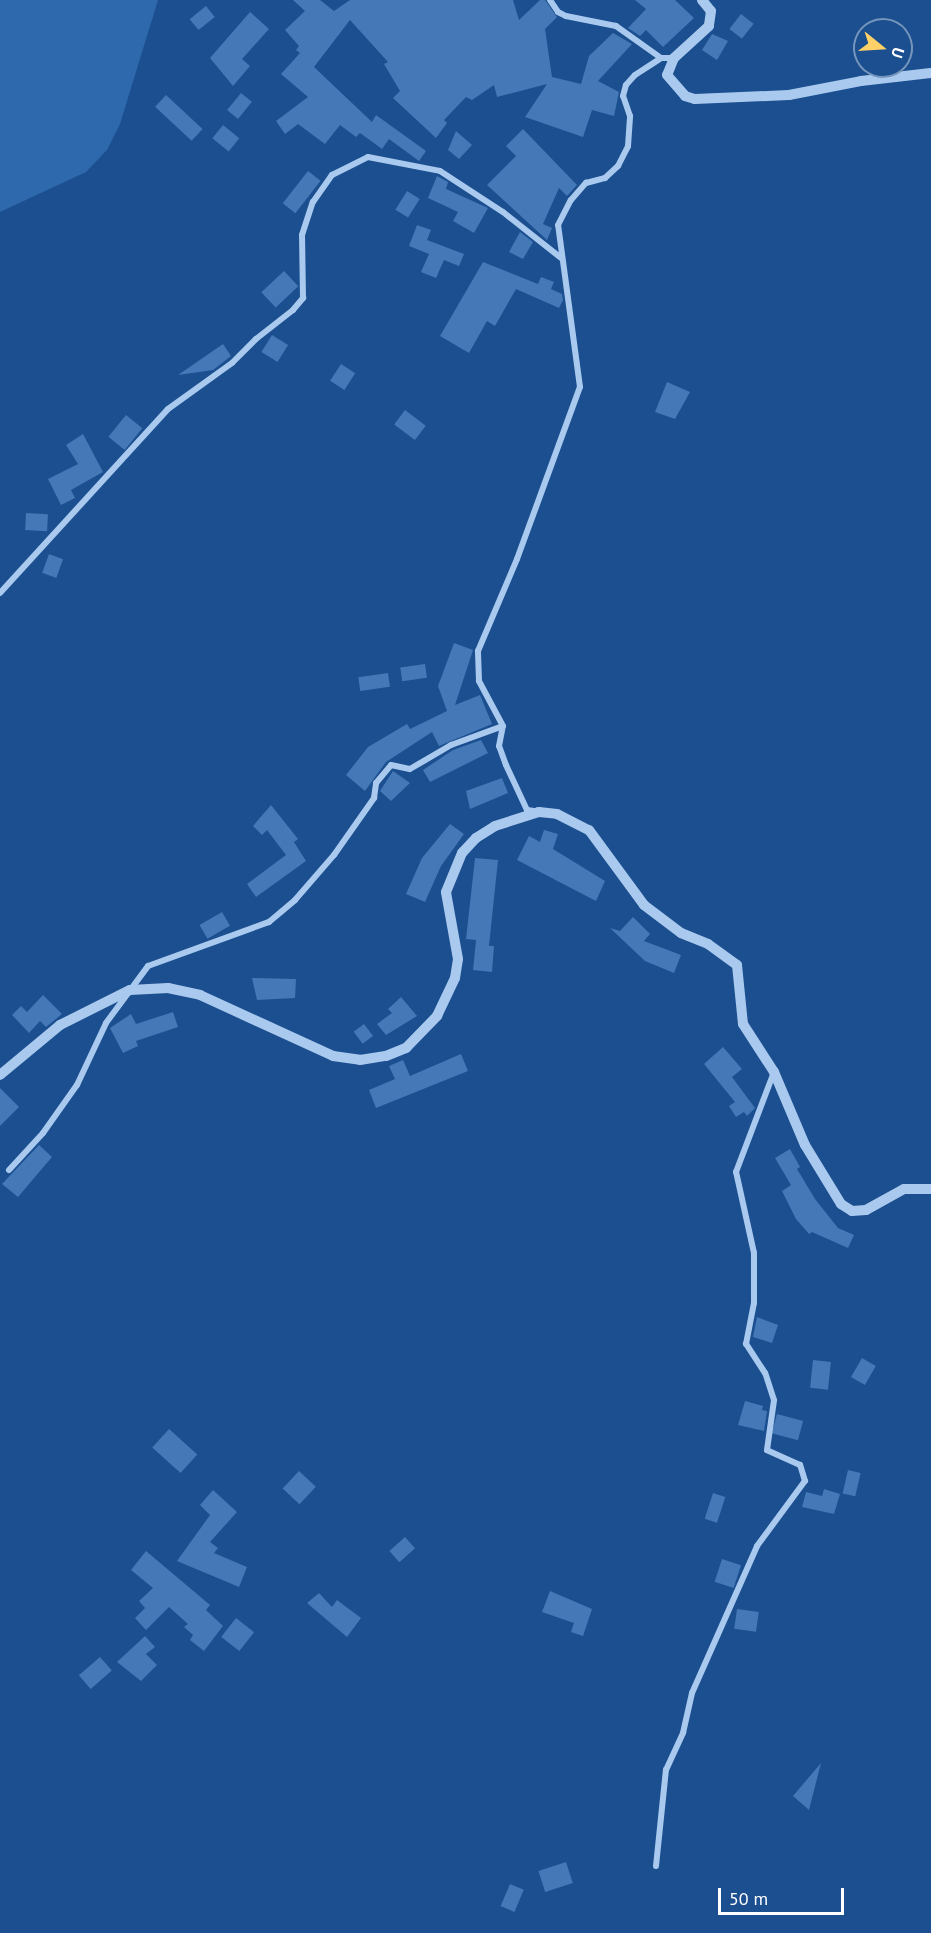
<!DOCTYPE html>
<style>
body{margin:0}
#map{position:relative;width:931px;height:1933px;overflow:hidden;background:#1b4f8f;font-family:"PT Sans",sans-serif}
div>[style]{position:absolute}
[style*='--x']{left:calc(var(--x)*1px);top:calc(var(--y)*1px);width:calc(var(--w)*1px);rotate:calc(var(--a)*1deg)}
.green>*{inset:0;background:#2e69ad}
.building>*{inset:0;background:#4478b7;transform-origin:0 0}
.minor>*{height:6px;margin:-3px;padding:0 3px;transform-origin:3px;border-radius:3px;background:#a9c9ee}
.tertiary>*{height:10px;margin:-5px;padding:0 5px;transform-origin:5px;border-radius:5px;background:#a9c9ee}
span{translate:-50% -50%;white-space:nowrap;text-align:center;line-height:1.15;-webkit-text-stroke:4.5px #1b4f8f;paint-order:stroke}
.north{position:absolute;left:853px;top:18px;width:60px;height:60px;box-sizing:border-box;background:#1b4f8f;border:2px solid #7695bc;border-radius:50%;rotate:108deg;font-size:16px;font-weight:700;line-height:24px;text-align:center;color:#fff}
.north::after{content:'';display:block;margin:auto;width:21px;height:27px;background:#ffd166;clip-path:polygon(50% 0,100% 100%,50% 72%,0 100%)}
.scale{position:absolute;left:718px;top:1888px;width:126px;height:27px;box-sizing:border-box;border:3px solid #fff;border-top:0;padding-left:8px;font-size:18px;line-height:21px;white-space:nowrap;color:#fff;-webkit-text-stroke:4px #1b4f8f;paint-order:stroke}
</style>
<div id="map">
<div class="green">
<i style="clip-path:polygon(0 0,158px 0,120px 124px,107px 150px,86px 172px,0 212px)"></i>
</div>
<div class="building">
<i style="clip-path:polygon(293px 0,320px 0,334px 11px,350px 0,513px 0,519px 20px,540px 0,545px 0,557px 17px,545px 29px,552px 77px,581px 84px,589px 56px,613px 33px,632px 44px,598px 81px,619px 92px,614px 116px,592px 110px,583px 137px,525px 117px,547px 84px,497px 97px,494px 85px,472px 100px,466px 97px,444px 120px,447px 123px,436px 138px,393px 98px,400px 91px,384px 64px,388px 62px,350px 20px,314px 67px,372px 122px,376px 115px,426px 151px,419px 161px,389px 139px,382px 149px,360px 133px,356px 137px,340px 125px,325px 144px,298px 124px,285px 134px,276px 121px,308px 97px,281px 74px,300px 53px,296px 50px,299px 46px,285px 30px,305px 11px)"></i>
<i style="clip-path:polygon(635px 0,675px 0,694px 18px,663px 47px,646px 30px,640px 36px,628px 28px,646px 9px)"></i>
<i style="left:206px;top:6px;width:14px;height:21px;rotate:51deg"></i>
<i style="clip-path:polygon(250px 12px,269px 29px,242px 59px,250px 66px,233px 86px,210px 58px)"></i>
<i style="left:741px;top:14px;width:16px;height:19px;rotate:38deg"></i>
<i style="clip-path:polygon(712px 34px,728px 41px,717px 60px,702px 50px)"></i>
<i style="left:241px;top:93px;width:14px;height:22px;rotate:39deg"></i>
<i style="left:166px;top:95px;width:50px;height:16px;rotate:43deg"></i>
<i style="left:223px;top:125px;width:21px;height:17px;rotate:39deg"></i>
<i style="clip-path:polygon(523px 129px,577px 185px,567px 196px,559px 188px,543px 224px,552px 228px,547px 240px,487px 185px,516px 156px,506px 146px)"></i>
<i style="clip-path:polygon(456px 131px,472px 145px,459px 159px,448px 150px)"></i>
<i style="left:308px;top:171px;width:16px;height:41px;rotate:38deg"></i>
<i style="clip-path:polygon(437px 176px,448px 182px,446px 189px,488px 208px,474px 233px,453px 221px,458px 212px,428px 198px)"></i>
<i style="left:407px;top:191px;width:15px;height:22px;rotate:32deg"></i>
<i style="clip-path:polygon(417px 225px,431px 230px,427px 240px,464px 254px,459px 266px,444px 260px,436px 278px,421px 272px,429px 254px,409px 246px)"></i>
<i style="clip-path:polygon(520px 232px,533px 242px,523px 259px,509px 252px)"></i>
<i style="clip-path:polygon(483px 262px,538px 284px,541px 277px,554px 282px,551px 289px,562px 294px,563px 300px,559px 308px,516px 289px,495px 326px,487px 321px,469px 353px,440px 336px)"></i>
<i style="left:284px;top:271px;width:21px;height:31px;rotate:47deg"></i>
<i style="left:272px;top:335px;width:19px;height:20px;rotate:32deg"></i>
<i style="clip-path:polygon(223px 344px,231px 356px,213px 370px,178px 375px)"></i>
<i style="left:341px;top:364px;width:17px;height:20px;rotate:33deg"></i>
<i style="clip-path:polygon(667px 382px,690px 392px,675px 419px,655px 412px)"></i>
<i style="left:405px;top:410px;width:26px;height:18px;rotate:37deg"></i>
<i style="left:126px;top:415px;width:21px;height:28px;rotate:39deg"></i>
<i style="clip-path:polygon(83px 434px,103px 472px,71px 490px,75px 498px,61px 505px,48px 479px,78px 464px,66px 445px)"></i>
<i style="left:26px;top:513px;width:22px;height:17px;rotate:3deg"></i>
<i style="left:49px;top:554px;width:15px;height:20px;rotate:20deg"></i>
<i style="clip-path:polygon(454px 643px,473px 650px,455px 705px,480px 695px,492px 724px,439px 746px,432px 732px,386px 762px,365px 791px,346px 775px,368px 747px,407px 724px,410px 729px,447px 711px,438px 686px)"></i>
<i style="left:425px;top:664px;width:14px;height:25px;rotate:82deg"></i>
<i style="left:388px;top:673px;width:14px;height:30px;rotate:82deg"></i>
<i style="clip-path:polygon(481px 740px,488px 753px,430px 782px,423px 770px,453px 750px)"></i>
<i style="clip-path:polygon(393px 771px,410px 783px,391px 801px,380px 791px)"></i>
<i style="clip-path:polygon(502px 778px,508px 793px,470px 809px,466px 791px)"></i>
<i style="clip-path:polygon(271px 805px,298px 839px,294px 842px,306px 861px,256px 897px,247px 884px,286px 855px,267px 830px,262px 835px,253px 826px)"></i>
<i style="clip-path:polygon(450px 824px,464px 834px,441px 866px,425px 902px,406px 894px,422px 858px)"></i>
<i style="clip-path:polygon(544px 830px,558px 834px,553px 849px,605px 881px,596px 901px,517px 860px,529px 836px,540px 842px)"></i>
<i style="clip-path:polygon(475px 858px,498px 860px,489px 946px,494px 946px,492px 972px,473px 970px,476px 940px,466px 939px)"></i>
<i style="left:222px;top:912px;width:16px;height:26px;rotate:60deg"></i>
<i style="clip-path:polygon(633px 917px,650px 934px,644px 941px,681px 955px,674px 973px,645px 961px,610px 928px,620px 931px)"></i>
<i style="clip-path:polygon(252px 978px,296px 979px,295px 998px,257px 1000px)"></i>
<i style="clip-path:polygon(43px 995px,62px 1014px,46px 1027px,40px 1021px,29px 1033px,12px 1015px,21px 1006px,27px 1012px)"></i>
<i style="clip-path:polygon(401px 997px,417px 1016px,386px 1035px,377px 1024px,392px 1013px,388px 1009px)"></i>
<i style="clip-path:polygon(173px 1012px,178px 1027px,136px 1041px,138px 1046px,123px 1053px,110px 1028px,131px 1014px,136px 1024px)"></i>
<i style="left:364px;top:1024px;width:15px;height:13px;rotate:53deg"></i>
<i style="clip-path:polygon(723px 1047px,742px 1069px,732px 1077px,755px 1108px,747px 1116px,744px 1112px,736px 1117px,729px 1106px,735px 1102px,704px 1064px)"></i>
<i style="clip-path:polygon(461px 1054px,468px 1071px,376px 1108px,369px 1090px,395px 1079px,389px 1066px,403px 1060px,410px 1076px)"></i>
<i style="clip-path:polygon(0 1088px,19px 1107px,0 1126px)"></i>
<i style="clip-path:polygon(39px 1145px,52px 1157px,18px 1197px,2px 1184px)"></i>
<i style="clip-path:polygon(790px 1149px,800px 1167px,797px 1169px,815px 1199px,838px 1228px,854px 1235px,848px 1248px,812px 1232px,809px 1234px,796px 1219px,782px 1191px,791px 1185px,775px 1158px)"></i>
<i style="clip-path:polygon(757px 1317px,778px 1325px,772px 1343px,753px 1337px)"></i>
<i style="left:862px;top:1358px;width:16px;height:22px;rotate:30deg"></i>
<i style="left:813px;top:1360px;width:18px;height:28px;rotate:6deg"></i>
<i style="clip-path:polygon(745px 1401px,763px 1406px,762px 1410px,767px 1411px,764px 1431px,738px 1425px)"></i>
<i style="left:777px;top:1414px;width:27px;height:20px;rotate:15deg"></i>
<i style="left:169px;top:1429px;width:38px;height:25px;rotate:42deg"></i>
<i style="left:848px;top:1470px;width:13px;height:24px;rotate:13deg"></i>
<i style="left:299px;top:1471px;width:23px;height:24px;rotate:43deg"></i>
<i style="clip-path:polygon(824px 1489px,840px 1494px,834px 1514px,802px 1507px,806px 1492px,822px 1496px)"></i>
<i style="clip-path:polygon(213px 1490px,237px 1512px,210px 1542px,218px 1548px,214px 1553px,247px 1567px,239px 1587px,177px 1561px,210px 1515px,200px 1505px)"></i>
<i style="left:713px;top:1493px;width:13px;height:27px;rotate:18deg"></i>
<i style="left:405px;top:1537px;width:15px;height:21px;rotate:48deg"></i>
<i style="clip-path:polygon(146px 1551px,210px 1605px,206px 1610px,223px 1626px,204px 1651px,190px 1640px,193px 1635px,184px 1627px,188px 1624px,169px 1607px,146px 1630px,135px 1618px,145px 1608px,139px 1601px,153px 1588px,131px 1570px)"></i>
<i style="left:722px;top:1559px;width:20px;height:24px;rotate:18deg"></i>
<i style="clip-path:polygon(550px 1591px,592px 1609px,583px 1636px,571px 1632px,574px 1623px,542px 1612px)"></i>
<i style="clip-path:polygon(319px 1593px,332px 1607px,337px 1600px,361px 1618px,347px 1637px,307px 1603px)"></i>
<i style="left:737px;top:1609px;width:22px;height:20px;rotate:8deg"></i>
<i style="left:236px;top:1618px;width:23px;height:24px;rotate:38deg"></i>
<i style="clip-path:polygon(145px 1636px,155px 1647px,146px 1654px,157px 1665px,141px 1681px,117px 1662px)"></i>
<i style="left:100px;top:1657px;width:18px;height:28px;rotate:49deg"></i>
<i style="clip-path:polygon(821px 1763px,809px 1810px,793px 1796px)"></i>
<i style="left:566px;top:1862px;width:22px;height:29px;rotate:72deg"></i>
<i style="left:510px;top:1884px;width:15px;height:24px;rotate:23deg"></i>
</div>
<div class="minor">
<i style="--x:550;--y:0;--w:14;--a:56"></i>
<i style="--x:558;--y:12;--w:9;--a:27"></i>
<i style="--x:566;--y:16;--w:51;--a:11.3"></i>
<i style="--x:616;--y:26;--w:55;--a:35.4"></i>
<i style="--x:0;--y:593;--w:249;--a:-47.6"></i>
<i style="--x:168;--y:409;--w:79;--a:-35.7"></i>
<i style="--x:232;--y:363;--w:34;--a:-45"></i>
<i style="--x:256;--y:339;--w:47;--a:-38.1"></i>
<i style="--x:293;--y:310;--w:16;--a:-50"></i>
<i style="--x:303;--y:298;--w:63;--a:-90.9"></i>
<i style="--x:302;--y:235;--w:35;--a:-72"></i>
<i style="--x:313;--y:202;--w:33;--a:-55"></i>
<i style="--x:332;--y:175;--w:40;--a:-26.6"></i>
<i style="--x:368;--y:157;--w:73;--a:11"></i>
<i style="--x:440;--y:171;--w:75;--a:33.1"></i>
<i style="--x:503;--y:212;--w:74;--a:38.4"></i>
<i style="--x:534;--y:811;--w:7;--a:-172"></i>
<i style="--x:527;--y:810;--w:50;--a:-115"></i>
<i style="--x:506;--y:765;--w:20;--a:-110"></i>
<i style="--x:499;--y:746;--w:20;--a:-79"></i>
<i style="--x:503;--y:726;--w:51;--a:-118.1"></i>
<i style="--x:479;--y:681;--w:30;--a:-92"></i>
<i style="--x:478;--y:651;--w:100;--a:-67"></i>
<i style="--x:517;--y:559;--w:183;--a:-69.9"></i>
<i style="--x:580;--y:387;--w:163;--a:-97.7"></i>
<i style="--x:558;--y:225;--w:28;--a:-63"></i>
<i style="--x:571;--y:200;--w:23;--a:-49"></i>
<i style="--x:586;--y:183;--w:20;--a:-15"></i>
<i style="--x:605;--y:178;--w:18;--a:-43"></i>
<i style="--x:618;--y:166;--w:22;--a:-63"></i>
<i style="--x:628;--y:146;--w:30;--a:-86"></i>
<i style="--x:630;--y:116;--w:21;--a:-109"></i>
<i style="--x:623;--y:96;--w:11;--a:-75"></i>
<i style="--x:626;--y:85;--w:13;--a:-48"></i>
<i style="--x:635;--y:75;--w:31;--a:-33"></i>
<i style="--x:661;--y:58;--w:13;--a:0"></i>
<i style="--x:9;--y:1170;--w:50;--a:-47.4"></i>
<i style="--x:43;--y:1133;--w:59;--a:-54.7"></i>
<i style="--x:77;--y:1085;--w:68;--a:-64.9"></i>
<i style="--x:106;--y:1023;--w:71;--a:-53.6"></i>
<i style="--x:148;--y:966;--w:129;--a:-20"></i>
<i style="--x:269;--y:922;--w:34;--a:-40"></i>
<i style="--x:295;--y:900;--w:60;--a:-49.1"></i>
<i style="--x:334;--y:855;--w:70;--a:-54.9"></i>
<i style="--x:374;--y:798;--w:15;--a:-82"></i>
<i style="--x:376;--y:783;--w:23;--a:-50"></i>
<i style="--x:391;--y:765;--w:19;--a:12"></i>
<i style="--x:410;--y:769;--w:48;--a:-30.3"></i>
<i style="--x:451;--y:745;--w:55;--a:-20.1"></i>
<i style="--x:656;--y:1866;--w:97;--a:-84.1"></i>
<i style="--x:666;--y:1770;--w:41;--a:-65.3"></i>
<i style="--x:683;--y:1733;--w:41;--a:-77.3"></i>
<i style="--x:692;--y:1693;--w:161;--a:-66.1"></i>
<i style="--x:757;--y:1546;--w:81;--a:-53.6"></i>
<i style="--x:805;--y:1481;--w:17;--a:-107"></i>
<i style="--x:800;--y:1465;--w:36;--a:-156"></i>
<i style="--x:767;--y:1450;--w:50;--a:-82"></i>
<i style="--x:774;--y:1400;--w:28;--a:-108"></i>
<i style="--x:765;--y:1373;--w:35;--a:-123"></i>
<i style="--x:746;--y:1344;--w:42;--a:-79"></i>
<i style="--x:754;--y:1303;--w:50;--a:-90"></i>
<i style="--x:754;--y:1253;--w:83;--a:-102.5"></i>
<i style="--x:736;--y:1172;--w:107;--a:-69.2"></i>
</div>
<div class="tertiary">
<i style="--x:702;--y:0;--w:14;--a:51"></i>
<i style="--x:711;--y:11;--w:15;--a:98"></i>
<i style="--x:709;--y:26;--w:47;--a:137.6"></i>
<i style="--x:674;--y:58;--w:18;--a:112"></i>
<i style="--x:667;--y:75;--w:28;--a:49"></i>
<i style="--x:685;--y:96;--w:10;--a:17"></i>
<i style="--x:695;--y:99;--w:94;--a:-2.4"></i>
<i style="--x:789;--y:95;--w:73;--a:-11"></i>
<i style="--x:861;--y:81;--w:70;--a:-6.5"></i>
<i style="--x:0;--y:1075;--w:78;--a:-39.8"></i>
<i style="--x:60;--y:1025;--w:78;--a:-26.6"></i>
<i style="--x:130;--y:990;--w:38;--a:-3"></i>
<i style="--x:168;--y:988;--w:33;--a:12"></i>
<i style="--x:200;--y:995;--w:146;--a:24.6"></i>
<i style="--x:333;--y:1056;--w:27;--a:8"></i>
<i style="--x:360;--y:1060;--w:26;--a:-9"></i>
<i style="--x:386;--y:1056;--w:22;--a:-22"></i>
<i style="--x:406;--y:1048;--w:45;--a:-45.9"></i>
<i style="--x:437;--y:1016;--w:42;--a:-64.7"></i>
<i style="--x:455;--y:978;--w:19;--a:-81"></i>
<i style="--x:458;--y:959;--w:68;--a:-100.2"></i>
<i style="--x:446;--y:892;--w:42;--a:-67.7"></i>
<i style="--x:462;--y:853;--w:21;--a:-47"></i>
<i style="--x:476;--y:838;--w:22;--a:-32"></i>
<i style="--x:495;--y:826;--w:46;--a:-17.7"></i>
<i style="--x:539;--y:812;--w:18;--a:6"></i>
<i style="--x:557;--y:814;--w:36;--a:27"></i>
<i style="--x:589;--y:830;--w:93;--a:53.7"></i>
<i style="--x:644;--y:905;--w:46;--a:37.1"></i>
<i style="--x:681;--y:933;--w:29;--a:22"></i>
<i style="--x:708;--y:944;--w:36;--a:36"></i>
<i style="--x:737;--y:965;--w:59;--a:84.2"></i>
<i style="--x:743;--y:1024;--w:57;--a:57.1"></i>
<i style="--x:774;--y:1072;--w:79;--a:67"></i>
<i style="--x:805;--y:1145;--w:69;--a:58.6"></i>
<i style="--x:841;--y:1204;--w:13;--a:32"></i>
<i style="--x:852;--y:1211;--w:14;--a:-4"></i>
<i style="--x:866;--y:1210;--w:43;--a:-28.9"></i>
<i style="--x:904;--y:1189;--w:27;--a:0"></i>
</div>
<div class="north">U</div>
<div class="scale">50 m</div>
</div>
